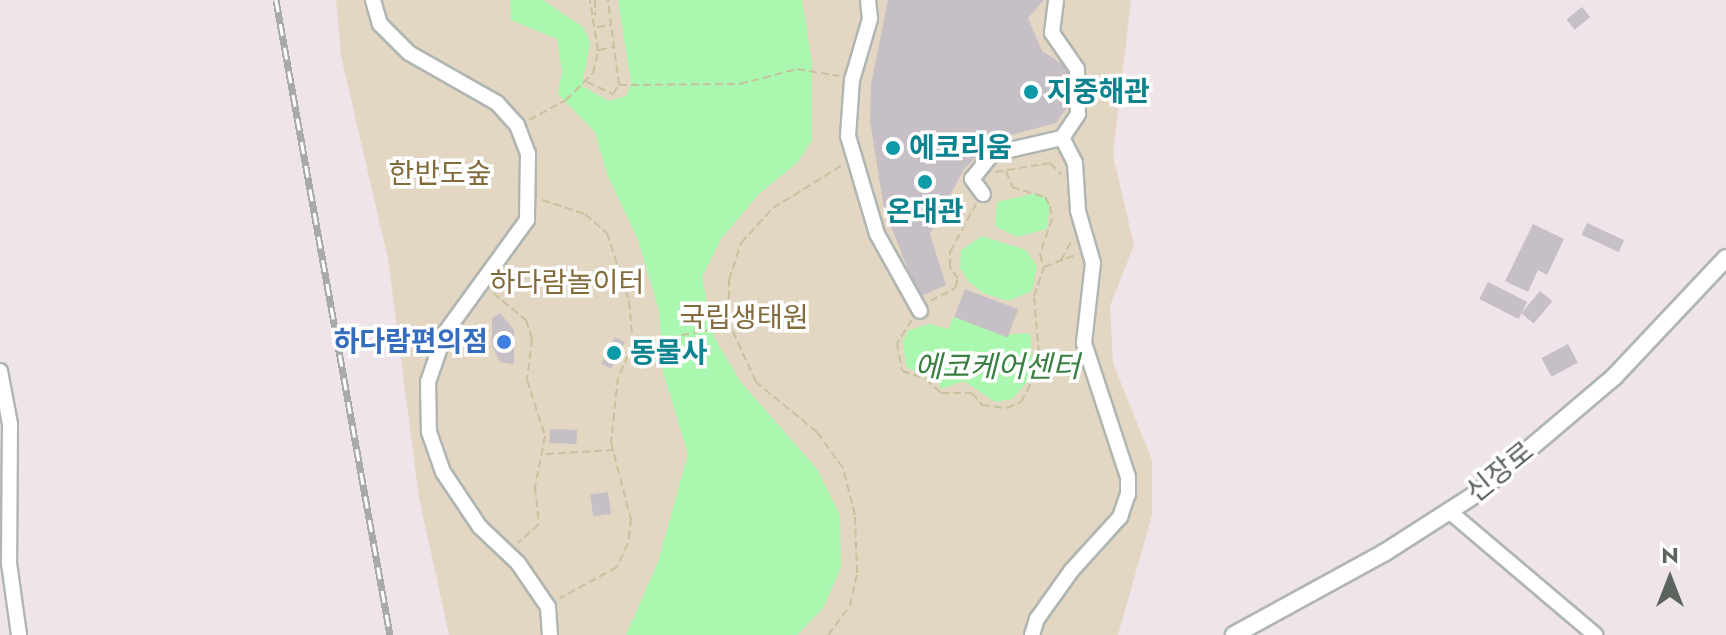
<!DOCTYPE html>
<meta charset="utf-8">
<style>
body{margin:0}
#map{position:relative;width:1726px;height:635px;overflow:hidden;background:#eee4ea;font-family:Jost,"Noto Sans KR",sans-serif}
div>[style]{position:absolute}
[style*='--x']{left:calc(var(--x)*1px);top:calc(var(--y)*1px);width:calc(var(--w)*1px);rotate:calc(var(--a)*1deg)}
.green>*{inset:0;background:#e3d7c3}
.water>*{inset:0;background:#aaf8af}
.building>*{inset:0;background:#c6bfc5;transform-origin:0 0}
.path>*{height:2px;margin-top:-1px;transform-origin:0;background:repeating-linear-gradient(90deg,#c6c29e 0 8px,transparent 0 12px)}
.roads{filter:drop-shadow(2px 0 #b0b6b1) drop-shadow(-2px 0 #b0b6b1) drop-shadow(0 2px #b0b6b1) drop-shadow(0 -2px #b0b6b1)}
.minor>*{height:14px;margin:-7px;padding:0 7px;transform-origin:7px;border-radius:7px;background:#fff}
.tertiary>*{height:16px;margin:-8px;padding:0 8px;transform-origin:8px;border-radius:8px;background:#fff}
.rail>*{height:7px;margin-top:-3.5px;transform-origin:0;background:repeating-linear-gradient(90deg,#fff 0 12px,#a8aaa8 0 24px);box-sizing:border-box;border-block:2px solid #a8aaa8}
.dots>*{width:22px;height:22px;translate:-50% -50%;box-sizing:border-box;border:4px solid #fff;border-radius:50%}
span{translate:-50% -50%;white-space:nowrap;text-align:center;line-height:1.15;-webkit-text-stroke:7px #fff;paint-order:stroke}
.culture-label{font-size:28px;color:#0d838f;font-weight:700}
.left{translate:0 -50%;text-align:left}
.park-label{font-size:28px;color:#836c3c}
.shop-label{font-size:28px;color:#366cbe;font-weight:700}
.right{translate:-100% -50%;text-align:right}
.street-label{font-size:28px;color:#5c645e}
.water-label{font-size:30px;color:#397f42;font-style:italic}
.north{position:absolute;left:1630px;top:539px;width:80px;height:80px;-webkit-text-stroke:6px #fff;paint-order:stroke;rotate:0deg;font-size:22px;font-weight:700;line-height:32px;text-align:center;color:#5c645e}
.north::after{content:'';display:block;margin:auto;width:28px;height:36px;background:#5c645e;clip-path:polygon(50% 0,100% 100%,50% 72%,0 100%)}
</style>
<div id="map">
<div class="green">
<i style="clip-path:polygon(336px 0,1131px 0,1113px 155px,1134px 245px,1110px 306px,1113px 363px,1152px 460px,1152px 515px,1118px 635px,449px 635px,419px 498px,388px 259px,341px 56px)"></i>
</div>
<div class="water">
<i style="clip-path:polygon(510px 0,543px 0,584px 28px,590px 43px,582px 86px,609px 101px,626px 96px,631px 83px,618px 0,802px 0,812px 63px,812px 140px,798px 162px,759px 194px,721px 239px,702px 277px,714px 337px,740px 381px,817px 469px,840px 515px,841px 568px,823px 608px,797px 635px,626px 635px,658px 562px,688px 454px,663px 372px,659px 311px,638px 240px,607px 174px,595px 132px,558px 94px,562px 72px,557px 39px,511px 20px)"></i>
<i style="clip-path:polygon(1033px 194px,1045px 197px,1050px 206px,1047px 229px,1017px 237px,995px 226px,997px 202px)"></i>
<i style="clip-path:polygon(982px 236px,1026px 250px,1037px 266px,1032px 291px,1008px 301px,983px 293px,968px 281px,960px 268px,961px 250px)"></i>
<i style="clip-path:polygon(954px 317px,1003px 335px,1030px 333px,1034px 374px,1012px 399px,995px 402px,964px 381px,941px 389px,938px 382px,906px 367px,903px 340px,909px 330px,930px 324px,948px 329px)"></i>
</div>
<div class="building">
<i style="clip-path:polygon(888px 0,1044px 0,1028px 18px,1042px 51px,1064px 65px,1070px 76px,1071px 102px,1056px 123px,993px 140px,964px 169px,930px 234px,946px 285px,919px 297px,884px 209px,870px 121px,871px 84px)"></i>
<i style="left:1582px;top:7px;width:13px;height:20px;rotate:51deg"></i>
<i style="left:1587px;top:223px;width:41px;height:13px;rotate:25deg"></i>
<i style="clip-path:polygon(1533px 224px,1564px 239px,1547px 275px,1538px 270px,1528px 292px,1505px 281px)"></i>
<i style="left:1488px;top:282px;width:44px;height:19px;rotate:27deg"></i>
<i style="left:965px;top:289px;width:57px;height:30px;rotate:21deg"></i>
<i style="left:1540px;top:291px;width:16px;height:29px;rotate:40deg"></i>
<i style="clip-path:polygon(500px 313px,514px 330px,514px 364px,500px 362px,492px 346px,492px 318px)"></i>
<i style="left:615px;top:337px;width:11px;height:30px;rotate:27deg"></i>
<i style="left:1568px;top:344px;width:21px;height:30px;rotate:62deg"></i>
<i style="left:550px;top:429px;width:27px;height:14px;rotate:2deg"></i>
<i style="left:608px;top:492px;width:22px;height:18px;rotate:82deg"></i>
</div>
<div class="path">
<i style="--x:595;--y:0;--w:15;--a:90"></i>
<i style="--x:597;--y:27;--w:14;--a:-8"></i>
<i style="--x:599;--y:50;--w:14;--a:-12"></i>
<i style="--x:587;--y:82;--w:29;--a:25"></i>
<i style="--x:613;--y:94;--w:11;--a:-56"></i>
<i style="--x:619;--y:85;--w:86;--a:-97.4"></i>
<i style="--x:619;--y:85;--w:121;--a:-0.5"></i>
<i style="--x:740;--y:84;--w:59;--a:-14.7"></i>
<i style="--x:797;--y:69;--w:43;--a:9.5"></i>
<i style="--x:529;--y:120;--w:42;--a:-28.4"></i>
<i style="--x:566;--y:100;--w:38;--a:-45"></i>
<i style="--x:593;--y:73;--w:23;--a:-77"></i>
<i style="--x:598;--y:51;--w:52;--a:-98.9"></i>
<i style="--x:1006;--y:171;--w:17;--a:69"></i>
<i style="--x:1012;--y:187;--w:34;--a:17"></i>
<i style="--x:1045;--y:197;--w:10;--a:61"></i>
<i style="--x:1050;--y:206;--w:13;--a:81"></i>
<i style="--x:1052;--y:219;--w:37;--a:109"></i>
<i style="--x:1040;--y:254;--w:11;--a:75"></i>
<i style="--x:995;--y:172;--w:56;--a:-9.3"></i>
<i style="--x:1050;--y:163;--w:16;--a:45"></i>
<i style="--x:542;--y:200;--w:45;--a:18"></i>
<i style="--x:585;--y:214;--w:29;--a:41"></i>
<i style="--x:607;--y:233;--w:71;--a:72.1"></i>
<i style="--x:629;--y:301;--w:43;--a:84.7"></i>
<i style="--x:633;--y:344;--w:36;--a:114"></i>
<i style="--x:618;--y:377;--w:66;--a:96.1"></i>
<i style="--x:611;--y:443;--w:79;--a:75.3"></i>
<i style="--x:631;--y:519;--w:24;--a:97"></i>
<i style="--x:628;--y:543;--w:26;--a:115"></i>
<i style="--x:617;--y:567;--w:65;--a:151.5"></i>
<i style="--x:1061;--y:260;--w:25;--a:-61"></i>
<i style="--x:493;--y:293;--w:43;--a:39.3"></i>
<i style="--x:526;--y:320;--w:20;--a:72"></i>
<i style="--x:532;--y:339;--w:41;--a:97"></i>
<i style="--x:527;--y:380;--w:59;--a:72.2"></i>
<i style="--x:545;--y:436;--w:52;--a:101.1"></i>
<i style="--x:535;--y:487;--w:37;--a:84"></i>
<i style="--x:539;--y:524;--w:28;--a:138"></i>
<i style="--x:930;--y:301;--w:28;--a:-27"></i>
<i style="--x:955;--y:288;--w:9;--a:-72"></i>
<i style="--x:958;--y:279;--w:14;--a:-124"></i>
<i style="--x:950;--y:267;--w:15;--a:-90"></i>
<i style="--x:950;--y:252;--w:55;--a:-61.6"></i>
<i style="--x:912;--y:320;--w:27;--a:123"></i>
<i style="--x:897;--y:343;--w:28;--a:80"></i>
<i style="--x:902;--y:371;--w:25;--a:18"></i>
<i style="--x:926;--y:379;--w:21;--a:43"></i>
<i style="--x:941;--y:393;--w:31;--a:0"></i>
<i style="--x:972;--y:393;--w:16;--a:50"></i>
<i style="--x:982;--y:405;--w:25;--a:7"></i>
<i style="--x:1007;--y:408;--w:15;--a:-23"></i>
<i style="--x:1021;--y:402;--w:24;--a:-62"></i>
<i style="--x:1032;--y:381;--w:10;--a:-24"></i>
<i style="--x:1041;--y:377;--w:81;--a:-94.9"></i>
<i style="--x:1034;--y:296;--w:31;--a:-71"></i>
<i style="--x:1044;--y:267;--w:34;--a:-21"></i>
<i style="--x:634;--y:344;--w:98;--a:-10.6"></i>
<i style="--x:546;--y:454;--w:67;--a:-3.4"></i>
<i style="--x:828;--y:635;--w:36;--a:-53"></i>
<i style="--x:850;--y:606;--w:34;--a:-78"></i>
<i style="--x:857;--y:573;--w:58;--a:-92"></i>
<i style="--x:855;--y:515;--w:49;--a:-104.3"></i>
<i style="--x:843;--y:468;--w:44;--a:-125.8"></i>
<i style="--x:817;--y:432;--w:79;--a:-140.7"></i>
<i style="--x:756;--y:382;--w:65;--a:-114.6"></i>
<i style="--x:729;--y:323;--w:43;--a:-90"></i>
<i style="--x:729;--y:280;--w:39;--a:-72"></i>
<i style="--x:741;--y:243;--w:47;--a:-47.6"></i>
<i style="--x:773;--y:208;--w:80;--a:-31.7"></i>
</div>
<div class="roads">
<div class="minor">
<i style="--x:373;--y:0;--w:25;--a:74"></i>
<i style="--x:380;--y:24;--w:41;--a:45"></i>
<i style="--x:409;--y:53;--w:101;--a:29.6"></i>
<i style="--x:497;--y:103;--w:30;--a:48"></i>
<i style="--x:517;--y:125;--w:31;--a:69"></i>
<i style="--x:528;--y:154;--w:66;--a:90.9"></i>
<i style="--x:527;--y:220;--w:140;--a:126"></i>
<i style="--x:445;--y:333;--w:52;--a:109.1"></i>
<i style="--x:428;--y:382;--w:50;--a:88.9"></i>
<i style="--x:429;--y:432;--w:42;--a:70.7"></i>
<i style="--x:443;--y:472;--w:66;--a:56.1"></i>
<i style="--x:480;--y:527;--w:52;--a:43.5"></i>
<i style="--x:518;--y:563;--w:53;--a:55.7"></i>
<i style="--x:548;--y:607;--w:28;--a:86"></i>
<i style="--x:868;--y:0;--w:19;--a:84"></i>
<i style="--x:870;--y:19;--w:64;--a:106.4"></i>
<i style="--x:852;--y:80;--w:56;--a:94.1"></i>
<i style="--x:848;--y:136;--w:102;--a:73.5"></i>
<i style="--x:877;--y:234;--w:88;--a:60.8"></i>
<i style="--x:983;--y:194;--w:19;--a:-126"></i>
<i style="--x:972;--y:179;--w:32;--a:-51"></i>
<i style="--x:992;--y:154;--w:72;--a:-12.9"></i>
<i style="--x:1062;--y:138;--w:29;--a:-56"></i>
<i style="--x:1078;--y:114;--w:45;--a:-91.3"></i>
<i style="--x:1077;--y:69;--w:44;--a:-124.8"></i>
<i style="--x:1052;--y:33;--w:33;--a:-83"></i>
<i style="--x:0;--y:371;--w:54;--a:79.3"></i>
<i style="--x:10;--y:424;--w:139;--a:90.4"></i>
<i style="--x:9;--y:563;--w:73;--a:82.1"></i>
<i style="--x:1449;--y:511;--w:192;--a:40.3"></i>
<i style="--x:1032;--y:635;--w:17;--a:-73"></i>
<i style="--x:1037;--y:619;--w:60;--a:-54.5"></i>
<i style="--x:1072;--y:570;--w:72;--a:-47.8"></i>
<i style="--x:1120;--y:517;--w:24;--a:-71"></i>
<i style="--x:1128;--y:494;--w:17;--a:-90"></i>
<i style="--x:1128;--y:477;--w:141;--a:-108.2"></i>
<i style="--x:1084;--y:343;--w:81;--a:-83.6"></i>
<i style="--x:1093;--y:263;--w:54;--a:-106.1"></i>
<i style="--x:1078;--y:211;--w:48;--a:-93.6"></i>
<i style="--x:1075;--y:163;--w:28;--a:-117"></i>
</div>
<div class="tertiary">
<i style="--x:1234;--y:635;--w:171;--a:-28.7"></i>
<i style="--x:1384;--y:553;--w:109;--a:-32.7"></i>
<i style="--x:1476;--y:494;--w:181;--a:-40.3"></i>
<i style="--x:1614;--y:377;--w:163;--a:-46.7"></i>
</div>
</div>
<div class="rail">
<i style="--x:276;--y:0;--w:645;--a:79.82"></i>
</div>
<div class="dots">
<i style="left:1031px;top:92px;background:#0f9aa8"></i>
<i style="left:893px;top:148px;background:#0f9aa8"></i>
<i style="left:925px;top:182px;background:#0f9aa8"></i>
<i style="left:504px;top:342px;background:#3f7fe0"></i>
<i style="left:614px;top:353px;background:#0f9aa8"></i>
</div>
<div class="culture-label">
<span class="left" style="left:1047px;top:92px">지중해관</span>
<span class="left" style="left:909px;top:148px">에코리움</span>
<span style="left:925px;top:212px">온대관</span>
<span class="left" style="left:630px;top:353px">동물사</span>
</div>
<div class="park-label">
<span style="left:440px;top:174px">한반도숲</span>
<span style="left:567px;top:283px">하다람놀이터</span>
<span style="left:744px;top:318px">국립생태원</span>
</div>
<div class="shop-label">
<span class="right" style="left:488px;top:342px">하다람편의점</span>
</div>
<div class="street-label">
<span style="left:1500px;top:472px;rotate:-39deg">신장로</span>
</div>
<div class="water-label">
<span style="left:997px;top:367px">에코케어센터</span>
</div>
<div class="north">N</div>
</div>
